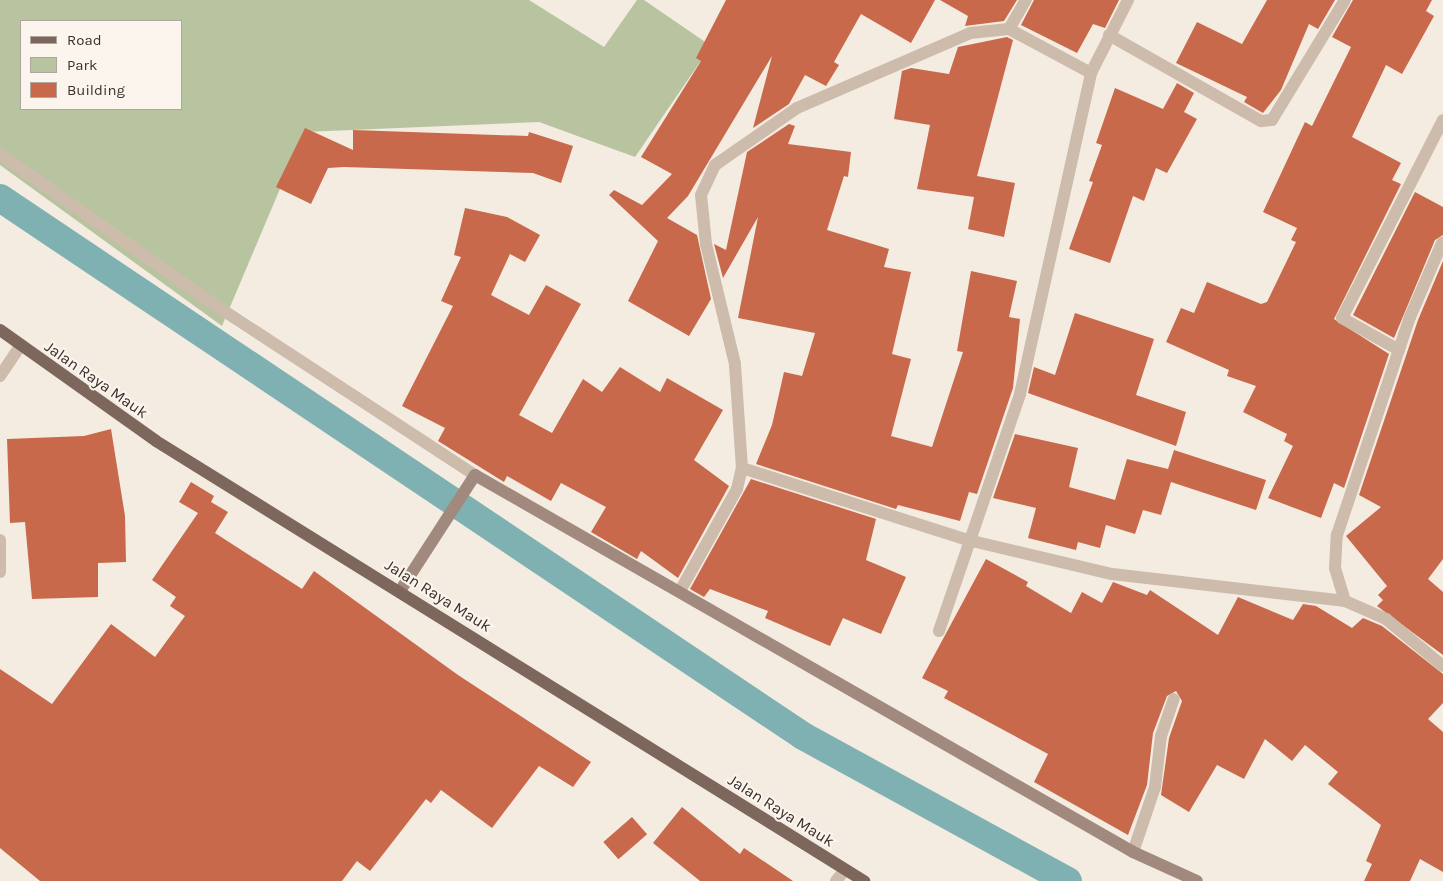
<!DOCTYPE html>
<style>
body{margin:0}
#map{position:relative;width:1443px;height:881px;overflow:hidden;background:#f4ebe1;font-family:Karla,sans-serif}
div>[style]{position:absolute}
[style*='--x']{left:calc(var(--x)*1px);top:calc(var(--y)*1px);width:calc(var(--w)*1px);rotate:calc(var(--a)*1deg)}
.green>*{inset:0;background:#b8c4a0}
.canal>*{height:28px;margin:-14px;padding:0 14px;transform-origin:14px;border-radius:14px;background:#7fb0b2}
.building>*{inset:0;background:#c8694b;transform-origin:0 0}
.street>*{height:12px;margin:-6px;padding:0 6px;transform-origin:6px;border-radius:6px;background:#cdbbac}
.secondary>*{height:12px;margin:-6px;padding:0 6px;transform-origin:6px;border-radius:6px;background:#a18a7d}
.primary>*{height:12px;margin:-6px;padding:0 6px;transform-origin:6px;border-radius:6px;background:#7d675c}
span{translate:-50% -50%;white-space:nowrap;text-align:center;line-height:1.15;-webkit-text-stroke:4px #fbf5ee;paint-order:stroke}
.street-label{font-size:16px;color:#3b302b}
.legend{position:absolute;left:20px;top:20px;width:162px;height:90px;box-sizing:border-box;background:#fbf5ee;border:1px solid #aea6a0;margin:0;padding:6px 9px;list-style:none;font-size:15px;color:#3b302b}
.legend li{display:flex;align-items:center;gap:10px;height:25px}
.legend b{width:25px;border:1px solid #aea6a0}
</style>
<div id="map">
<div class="green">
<i style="clip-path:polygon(evenodd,0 0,529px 0,604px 47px,637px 0,644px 0,711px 46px,635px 157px,539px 122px,304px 132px,222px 326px,0 165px,0 0,21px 21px,181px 21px,181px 109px,21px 109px,21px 21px)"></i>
</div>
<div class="canal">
<i style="--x:0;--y:198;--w:967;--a:33.82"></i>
<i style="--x:803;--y:736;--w:302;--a:28.7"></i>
</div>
<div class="building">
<i style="clip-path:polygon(726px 0,935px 0,911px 43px,861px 14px,834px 62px,839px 65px,826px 86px,805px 75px,789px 104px,753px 128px,772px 56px,688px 196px,667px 218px,697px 235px,711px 299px,689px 336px,628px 301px,658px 241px,609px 195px,614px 190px,642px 205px,672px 174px,641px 157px,701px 61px,696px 58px)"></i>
<i style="clip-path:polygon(940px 0,1017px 0,1004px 21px,965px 26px,968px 16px)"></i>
<i style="clip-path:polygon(1034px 0,1119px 0,1105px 28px,1093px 24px,1077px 53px,1021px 25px)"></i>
<i style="clip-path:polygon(1267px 0,1335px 0,1318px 29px,1309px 24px,1281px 90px,1263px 113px,1244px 102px,1247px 97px,1176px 63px,1197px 22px,1242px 44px)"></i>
<i style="clip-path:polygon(1353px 0,1432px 0,1426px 11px,1434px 16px,1402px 74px,1386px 65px,1352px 137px,1401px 163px,1392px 180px,1401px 184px,1334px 319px,1389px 354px,1344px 488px,1334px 483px,1321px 518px,1268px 498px,1293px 446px,1284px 441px,1287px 434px,1243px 412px,1256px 386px,1227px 376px,1229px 370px,1166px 342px,1181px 308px,1194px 313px,1207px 282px,1261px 304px,1267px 302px,1296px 242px,1291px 240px,1297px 228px,1263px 212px,1305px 122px,1312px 126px,1351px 47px,1332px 37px)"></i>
<i style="clip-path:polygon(1007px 37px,1013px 40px,977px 176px,1015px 183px,1004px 237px,968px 229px,974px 197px,917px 189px,930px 125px,894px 119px,902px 71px,911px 68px,949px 74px,958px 47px)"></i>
<i style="clip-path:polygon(1177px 83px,1194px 93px,1184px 112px,1197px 119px,1167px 173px,1156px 168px,1144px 201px,1133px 196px,1110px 263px,1069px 249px,1093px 182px,1089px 181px,1102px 145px,1096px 143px,1115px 88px,1163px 109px)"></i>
<i style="clip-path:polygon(789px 124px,795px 126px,788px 144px,851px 152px,848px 177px,844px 176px,827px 230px,889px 249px,884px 267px,911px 272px,892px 354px,911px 359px,891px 436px,932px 447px,963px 352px,957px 351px,971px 271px,1017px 281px,1009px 317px,1020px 319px,1013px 388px,977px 494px,969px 492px,960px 521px,898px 505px,896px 509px,756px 464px,772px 425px,784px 372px,802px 376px,815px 333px,738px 318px,758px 217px,723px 278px,714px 244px,726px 250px,747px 152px)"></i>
<i style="clip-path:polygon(305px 128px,353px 150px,353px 130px,528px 136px,529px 132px,573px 146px,561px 183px,533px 173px,344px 167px,328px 168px,311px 204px,276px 187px)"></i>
<i style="clip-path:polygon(1415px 192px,1443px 207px,1443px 235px,1435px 240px,1394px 338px,1353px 315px)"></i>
<i style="clip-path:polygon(465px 208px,507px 217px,540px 235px,525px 262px,510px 254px,491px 295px,529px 315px,546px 285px,581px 304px,519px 415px,552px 433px,583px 379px,602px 392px,620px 367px,660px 392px,667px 378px,723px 410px,694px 460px,729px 486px,678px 578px,641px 551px,637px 559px,591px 532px,606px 507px,561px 483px,551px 501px,507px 476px,504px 482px,438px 441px,445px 428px,402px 406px,453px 306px,441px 301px,461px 257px,454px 255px)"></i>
<i style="clip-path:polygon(1443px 261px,1443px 559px,1428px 579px,1443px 592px,1443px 655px,1377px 606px,1383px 600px,1378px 595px,1387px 586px,1346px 536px,1381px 507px,1359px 495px,1418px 320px)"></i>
<i style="clip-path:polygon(1075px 313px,1154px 339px,1136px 395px,1186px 412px,1176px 446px,1028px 393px,1034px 367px,1055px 375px)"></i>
<i style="clip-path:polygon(111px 429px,125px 516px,126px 562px,98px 563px,98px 597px,32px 599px,25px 522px,10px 523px,7px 439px,84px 436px)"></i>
<i style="clip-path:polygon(1015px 434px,1078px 448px,1069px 487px,1115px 500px,1127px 459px,1168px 469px,1174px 450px,1266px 480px,1256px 510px,1171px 482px,1161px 515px,1143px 510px,1135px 534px,1106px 525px,1100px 548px,1078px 542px,1076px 550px,1028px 538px,1036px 508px,993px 498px)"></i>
<i style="clip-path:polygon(751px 479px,876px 519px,866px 560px,906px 577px,881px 634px,843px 618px,830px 646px,765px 618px,768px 611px,710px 589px,704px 597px,690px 589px)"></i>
<i style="clip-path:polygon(191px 482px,214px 496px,211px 502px,228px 512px,215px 533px,302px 589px,314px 571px,458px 675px,591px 762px,573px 787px,539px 766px,492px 828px,441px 790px,431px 803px,426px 799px,370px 871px,357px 861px,342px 881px,40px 881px,0 848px,0 669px,52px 704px,111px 624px,155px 657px,185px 616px,170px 606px,176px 597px,152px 580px,198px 513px,179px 502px)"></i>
<i style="clip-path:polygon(986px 559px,1028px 582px,1026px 586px,1071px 613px,1082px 592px,1102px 603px,1113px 582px,1147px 595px,1150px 590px,1218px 635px,1238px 597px,1293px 620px,1303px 604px,1316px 606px,1352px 628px,1363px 618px,1382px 626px,1443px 674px,1443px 703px,1428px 719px,1443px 732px,1443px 872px,1420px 859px,1410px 881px,1364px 881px,1372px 864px,1366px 861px,1381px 825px,1328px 784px,1338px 772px,1305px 745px,1292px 761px,1265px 739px,1244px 779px,1217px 765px,1189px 812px,1161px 795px,1169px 738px,1182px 701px,1176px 691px,1167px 696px,1153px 733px,1147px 785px,1128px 835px,1034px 782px,1048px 754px,944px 698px,948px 691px,922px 678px)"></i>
<i style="clip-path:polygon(682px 807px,740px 854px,744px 848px,793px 881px,700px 881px,653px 843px)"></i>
<i style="left:632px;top:817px;width:23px;height:38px;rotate:49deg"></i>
</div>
<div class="street">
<i style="--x:1009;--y:29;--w:34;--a:-60"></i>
<i style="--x:1109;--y:35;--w:175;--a:29.5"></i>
<i style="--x:1261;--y:121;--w:11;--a:-5"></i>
<i style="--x:1272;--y:120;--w:140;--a:-58.7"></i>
<i style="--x:0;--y:154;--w:263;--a:35.1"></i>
<i style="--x:215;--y:305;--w:311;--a:33.2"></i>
<i style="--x:1399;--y:350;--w:65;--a:-150.7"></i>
<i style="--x:1342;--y:318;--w:222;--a:-63"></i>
<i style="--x:0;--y:376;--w:36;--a:-56"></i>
<i style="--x:742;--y:468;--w:237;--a:17.7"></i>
<i style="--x:968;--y:540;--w:148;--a:13.3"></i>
<i style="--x:1112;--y:574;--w:235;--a:6.6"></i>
<i style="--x:1345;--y:601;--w:45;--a:23.7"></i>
<i style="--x:1386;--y:619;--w:74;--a:39.5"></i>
<i style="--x:0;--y:540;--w:32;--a:90"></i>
<i style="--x:680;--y:591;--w:117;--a:-60.8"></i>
<i style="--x:737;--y:489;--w:22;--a:-77"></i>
<i style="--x:742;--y:468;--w:104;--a:-93.9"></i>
<i style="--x:735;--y:364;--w:123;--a:-103.6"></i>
<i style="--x:706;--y:244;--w:49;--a:-95.8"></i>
<i style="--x:701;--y:195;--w:33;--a:-65"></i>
<i style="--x:715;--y:165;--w:100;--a:-34.8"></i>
<i style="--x:797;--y:108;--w:189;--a:-23.4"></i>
<i style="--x:970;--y:33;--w:39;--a:-6"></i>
<i style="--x:1009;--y:29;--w:93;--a:28.2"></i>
<i style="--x:1345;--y:601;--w:34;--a:-107"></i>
<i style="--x:1335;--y:568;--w:33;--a:-87"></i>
<i style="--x:1337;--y:535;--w:230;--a:-71.5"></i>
<i style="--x:1410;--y:317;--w:81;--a:-66.6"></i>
<i style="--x:939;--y:631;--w:250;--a:-71.1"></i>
<i style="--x:1020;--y:394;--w:329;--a:-77.5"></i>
<i style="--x:1091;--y:73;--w:82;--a:-63.1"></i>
<i style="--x:1133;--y:852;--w:69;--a:-71.3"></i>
<i style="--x:1155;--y:787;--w:51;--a:-83.3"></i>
<i style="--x:1161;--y:736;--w:39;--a:-71"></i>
<i style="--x:836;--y:881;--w:14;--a:-51"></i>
</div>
<div class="secondary">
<i style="--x:400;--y:591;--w:138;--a:-57.1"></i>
<i style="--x:475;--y:475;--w:758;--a:29.81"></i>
<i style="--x:1133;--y:852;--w:70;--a:24.4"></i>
</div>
<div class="primary">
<i style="--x:0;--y:330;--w:191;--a:35.4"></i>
<i style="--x:156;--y:441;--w:834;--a:31.86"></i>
</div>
<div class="street-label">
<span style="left:96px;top:380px;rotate:35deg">Jalan Raya Mauk</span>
<span style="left:438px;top:596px;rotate:32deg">Jalan Raya Mauk</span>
<span style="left:781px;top:811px;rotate:32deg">Jalan Raya Mauk</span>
</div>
<ul class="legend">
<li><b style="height:6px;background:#7d675c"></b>Road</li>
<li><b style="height:14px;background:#b8c4a0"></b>Park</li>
<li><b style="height:14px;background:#c8694b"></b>Building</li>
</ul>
</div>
